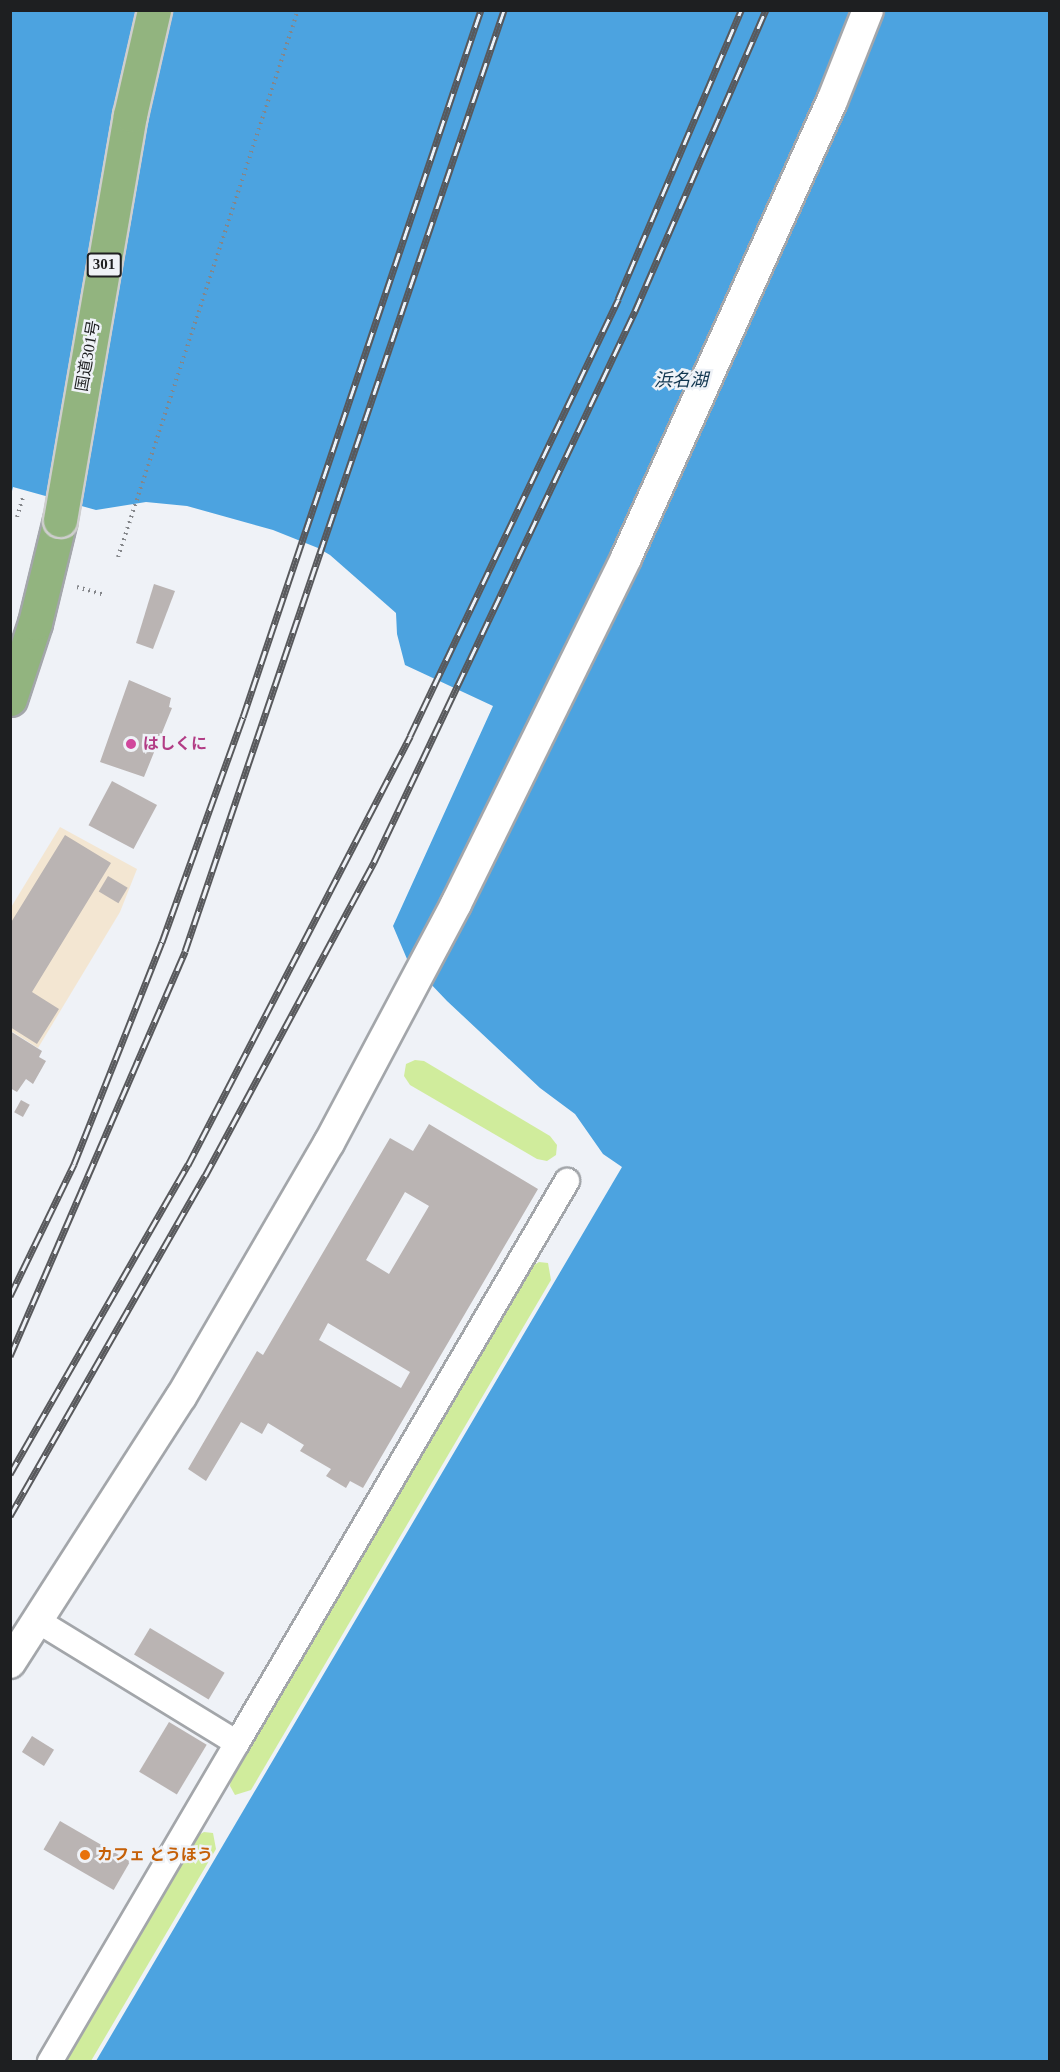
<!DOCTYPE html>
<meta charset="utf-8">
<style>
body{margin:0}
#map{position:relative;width:1060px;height:2072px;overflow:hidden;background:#eff2f7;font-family:"Times New Roman","Noto Sans JP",serif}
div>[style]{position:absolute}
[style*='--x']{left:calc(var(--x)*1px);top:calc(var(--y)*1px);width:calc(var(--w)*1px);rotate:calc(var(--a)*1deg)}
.industrial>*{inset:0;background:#f3e6d2}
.green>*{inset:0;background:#d0ec9c}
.water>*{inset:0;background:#4ca3e0}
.building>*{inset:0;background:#bab4b3;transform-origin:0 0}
.path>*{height:4px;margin-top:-2px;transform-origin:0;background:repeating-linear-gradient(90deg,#84868a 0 1.5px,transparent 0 6px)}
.roads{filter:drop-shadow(2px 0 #a3a6aa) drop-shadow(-2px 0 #a3a6aa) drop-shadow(0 2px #a3a6aa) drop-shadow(0 -2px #a3a6aa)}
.minor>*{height:24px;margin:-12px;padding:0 12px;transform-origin:12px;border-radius:12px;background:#fff}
.tertiary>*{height:30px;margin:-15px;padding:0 15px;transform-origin:15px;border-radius:15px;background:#fff}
.trunk>*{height:33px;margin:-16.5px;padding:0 16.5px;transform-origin:16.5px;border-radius:16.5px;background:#92b47f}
.rail>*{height:7px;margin-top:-3.5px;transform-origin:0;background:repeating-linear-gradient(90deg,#eff2f7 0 14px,#58595c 0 28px);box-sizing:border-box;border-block:2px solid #58595c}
.bridges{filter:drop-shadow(2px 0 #cecece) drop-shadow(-2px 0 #cecece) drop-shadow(0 2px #cecece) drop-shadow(0 -2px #cecece)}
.trunk-bridge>*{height:33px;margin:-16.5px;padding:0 16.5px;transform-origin:16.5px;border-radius:16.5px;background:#92b47f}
.dots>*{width:16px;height:16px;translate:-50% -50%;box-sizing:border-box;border:3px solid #eff2f7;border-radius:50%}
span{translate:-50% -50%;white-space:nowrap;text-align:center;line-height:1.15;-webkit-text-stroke:5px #eff2f7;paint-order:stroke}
.shield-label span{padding:2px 4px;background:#eff2f7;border:2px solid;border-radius:4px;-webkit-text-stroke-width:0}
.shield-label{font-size:15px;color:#1e1f21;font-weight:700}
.street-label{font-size:16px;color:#1e1f21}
.hotel-label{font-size:16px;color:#b23c85;font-weight:700}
.left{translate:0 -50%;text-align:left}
.food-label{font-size:16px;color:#c56008;font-weight:700}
.water-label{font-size:18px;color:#11364f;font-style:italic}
.frame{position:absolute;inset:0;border:12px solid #1e1f21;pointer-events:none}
</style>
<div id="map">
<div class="industrial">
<i style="clip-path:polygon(60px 827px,137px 869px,120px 912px,38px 1048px,11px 1031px,10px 909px)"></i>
</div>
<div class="green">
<i style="clip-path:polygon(415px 1060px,424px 1061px,550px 1136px,557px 1145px,556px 1155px,547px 1161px,537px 1159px,410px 1085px,404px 1076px,406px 1064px)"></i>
<i style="clip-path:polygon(539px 1262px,548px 1263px,551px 1280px,251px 1790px,235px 1795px,230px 1786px,231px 1776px,531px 1267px)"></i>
<i style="clip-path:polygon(204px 1832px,213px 1833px,216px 1849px,91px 2061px,63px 2062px,195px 1837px)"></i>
</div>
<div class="water">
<i style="clip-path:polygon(11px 11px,1049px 11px,1049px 2061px,96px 2061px,622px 1167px,603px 1154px,575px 1114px,540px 1088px,447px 1001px,407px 959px,393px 926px,493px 706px,405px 665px,397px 634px,396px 613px,330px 555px,318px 548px,273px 530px,187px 506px,146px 502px,96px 510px,13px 487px,11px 495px)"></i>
</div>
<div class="building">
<i style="clip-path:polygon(154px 584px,175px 591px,153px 649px,136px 643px)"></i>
<i style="clip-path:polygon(129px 680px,171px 698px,169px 707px,172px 708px,144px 777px,100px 762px)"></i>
<i style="left:112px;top:781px;width:51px;height:50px;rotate:28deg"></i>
<i style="clip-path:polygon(65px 835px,111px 863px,32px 992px,59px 1009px,37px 1044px,10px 1027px,10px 924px)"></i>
<i style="left:108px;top:876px;width:23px;height:18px;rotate:31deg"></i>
<i style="clip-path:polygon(10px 1031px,42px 1051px,39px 1057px,46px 1061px,33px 1084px,26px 1079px,17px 1092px,10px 1088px)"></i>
<i style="left:21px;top:1100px;width:10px;height:14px;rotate:29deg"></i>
<i style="clip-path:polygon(evenodd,429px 1124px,538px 1189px,363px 1488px,350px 1481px,346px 1488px,326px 1476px,331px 1469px,300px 1451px,304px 1445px,268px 1423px,262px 1434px,241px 1422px,206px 1481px,188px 1469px,257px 1351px,263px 1355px,390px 1138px,413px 1151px,429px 1124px,405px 1192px,429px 1206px,389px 1274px,366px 1260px,405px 1192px,429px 1124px,328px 1323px,410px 1372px,401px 1388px,319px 1340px,328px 1323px)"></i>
<i style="left:150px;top:1628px;width:87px;height:31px;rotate:31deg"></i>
<i style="left:169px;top:1722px;width:44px;height:58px;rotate:31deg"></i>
<i style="left:32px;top:1736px;width:26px;height:19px;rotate:32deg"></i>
<i style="left:60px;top:1821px;width:81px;height:33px;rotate:30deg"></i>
</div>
<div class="path">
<i style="--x:17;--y:517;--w:21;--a:-73"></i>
<i style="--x:118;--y:557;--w:576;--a:-71.79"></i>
<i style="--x:77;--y:587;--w:29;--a:16"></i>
</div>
<div class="roads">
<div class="minor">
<i style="--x:38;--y:1621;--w:233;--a:31.5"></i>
<i style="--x:237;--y:1743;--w:370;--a:120.4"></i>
<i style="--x:237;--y:1743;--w:652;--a:-59.58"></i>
</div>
<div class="tertiary">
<i style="--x:10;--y:1663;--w:316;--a:-57.3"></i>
<i style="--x:181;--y:1397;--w:294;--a:-59.8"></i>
<i style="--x:329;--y:1143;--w:271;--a:-62"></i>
<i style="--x:456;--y:904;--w:386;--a:-63.8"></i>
<i style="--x:626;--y:558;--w:501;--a:-65.74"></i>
<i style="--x:832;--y:101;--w:98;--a:-68.4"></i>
</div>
<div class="trunk">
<i style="--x:10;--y:699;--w:80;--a:-71.8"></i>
<i style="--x:35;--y:623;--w:106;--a:-76.4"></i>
</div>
</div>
<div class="rail">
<i style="--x:10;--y:1296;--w:147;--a:-64.1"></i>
<i style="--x:74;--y:1164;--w:239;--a:-68.4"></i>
<i style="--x:162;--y:942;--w:239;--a:-70.2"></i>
<i style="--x:243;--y:717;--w:746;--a:-71.4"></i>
<i style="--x:10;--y:1356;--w:441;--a:-66.6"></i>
<i style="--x:185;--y:951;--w:994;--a:-71.27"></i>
<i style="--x:10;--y:1474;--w:357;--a:-60.1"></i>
<i style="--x:188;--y:1165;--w:483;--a:-62.6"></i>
<i style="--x:410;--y:736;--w:484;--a:-64.5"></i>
<i style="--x:618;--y:299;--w:314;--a:-66.9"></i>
<i style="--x:10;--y:1516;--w:392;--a:-60.2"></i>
<i style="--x:205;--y:1176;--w:357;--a:-61.7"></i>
<i style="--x:374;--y:862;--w:610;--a:-64.65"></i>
<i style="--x:635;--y:311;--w:328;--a:-66.5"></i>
</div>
<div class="bridges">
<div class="trunk-bridge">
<i style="--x:60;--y:520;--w:411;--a:-80.2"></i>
<i style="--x:130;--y:115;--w:108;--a:-77.1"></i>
</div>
</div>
<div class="dots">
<i style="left:131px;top:744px;background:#d1479c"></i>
<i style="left:85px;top:1855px;background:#e8710a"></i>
</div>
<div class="shield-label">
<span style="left:104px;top:265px">301</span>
</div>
<div class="street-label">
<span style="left:88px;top:356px;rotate:-80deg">国道301号</span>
</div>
<div class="hotel-label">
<span class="left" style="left:143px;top:744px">はしくに</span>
</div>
<div class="food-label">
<span class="left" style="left:97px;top:1855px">カフェ とうほう</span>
</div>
<div class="water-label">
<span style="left:681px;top:380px">浜名湖</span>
</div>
<div class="frame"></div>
</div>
